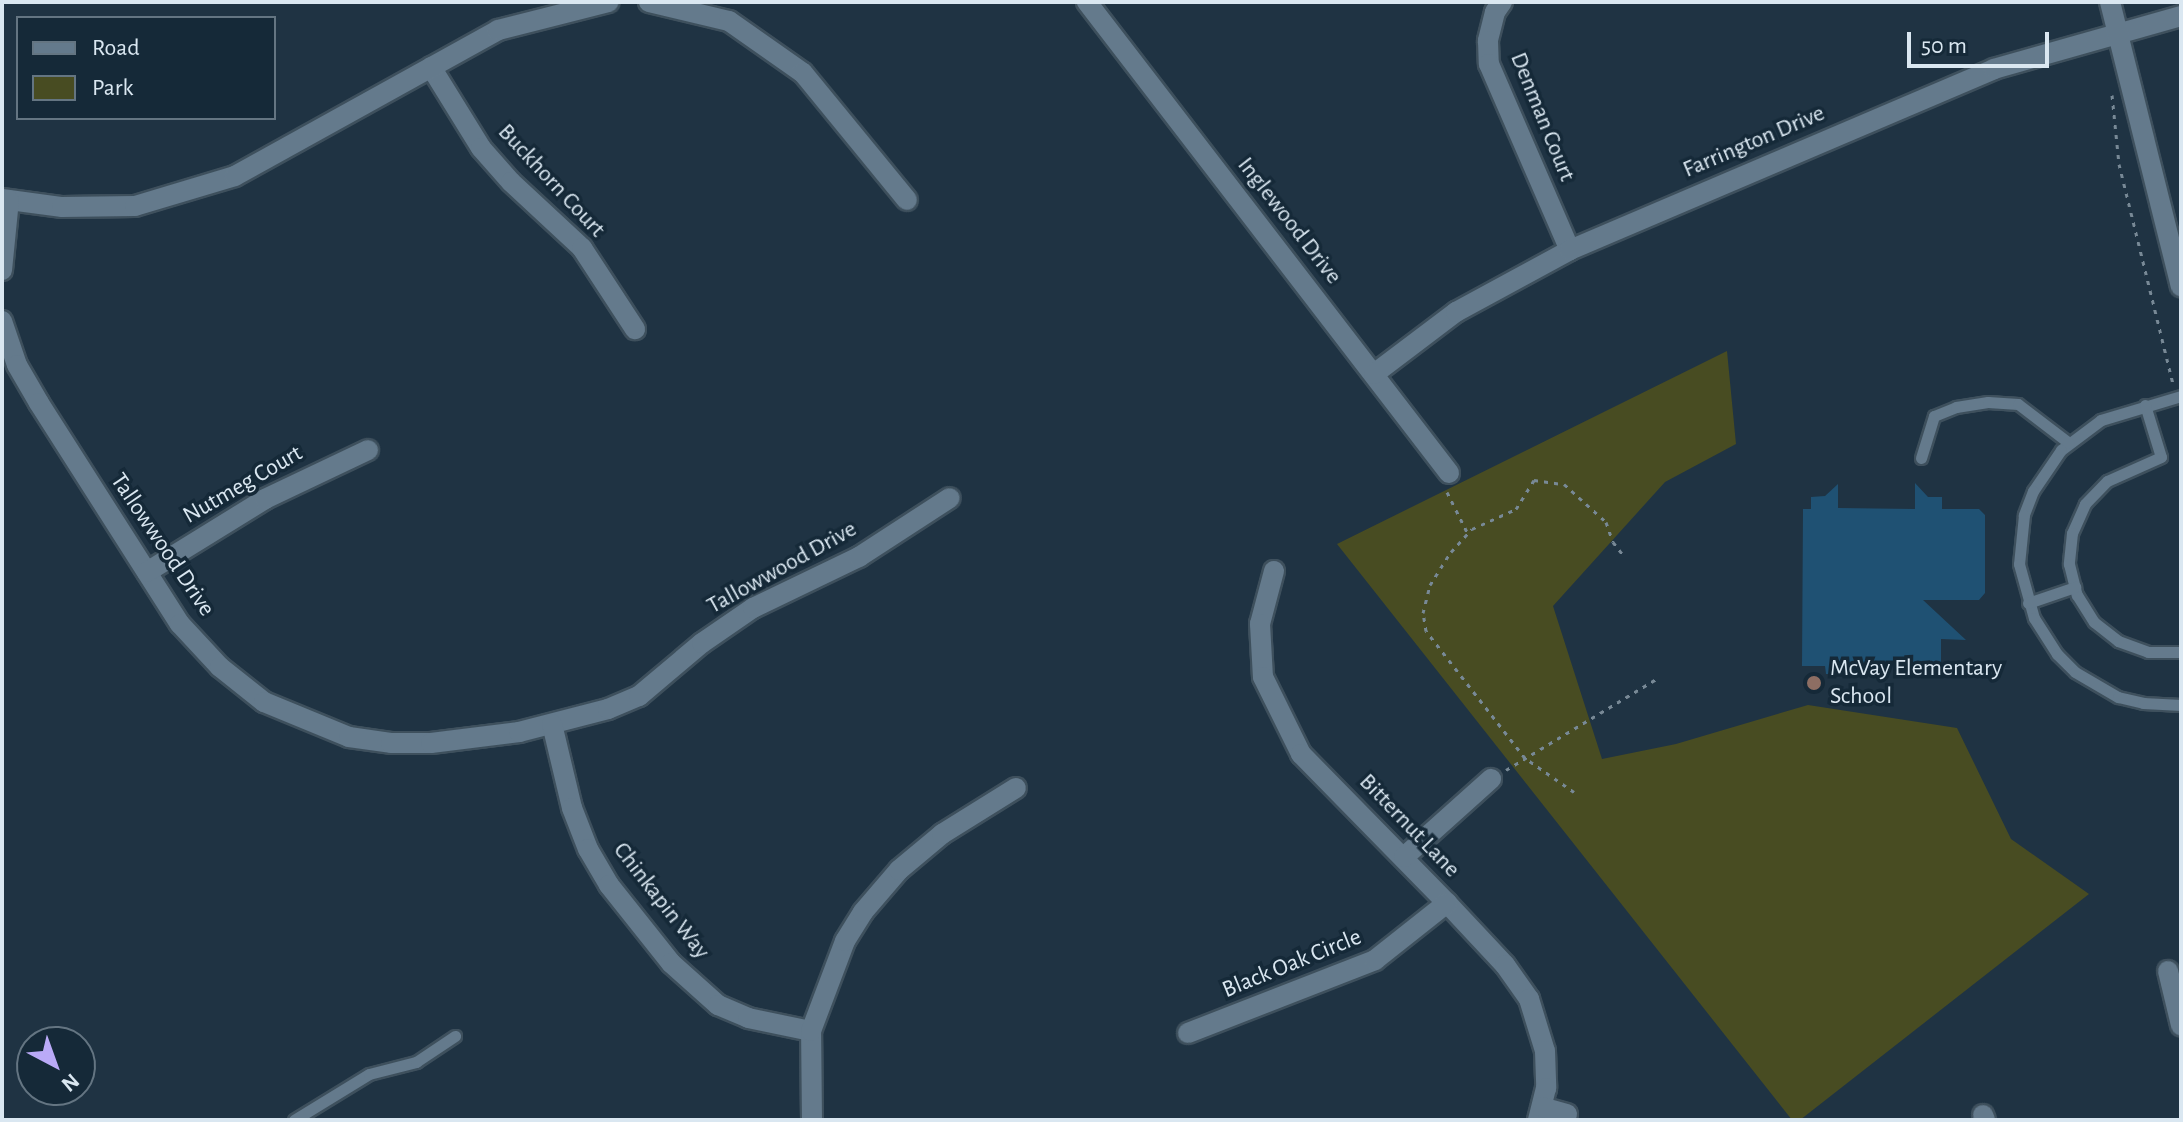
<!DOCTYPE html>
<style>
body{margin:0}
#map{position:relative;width:2183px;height:1122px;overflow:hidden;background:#1f3343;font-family:"Alegreya Sans",sans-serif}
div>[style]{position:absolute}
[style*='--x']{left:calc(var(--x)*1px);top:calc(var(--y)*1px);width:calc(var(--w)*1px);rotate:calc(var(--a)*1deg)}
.green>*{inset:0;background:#484c22}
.building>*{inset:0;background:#1f5173}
.path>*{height:3px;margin-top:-1.5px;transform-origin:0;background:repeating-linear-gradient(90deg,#788996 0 4px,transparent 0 10px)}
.roads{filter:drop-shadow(2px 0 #3e505d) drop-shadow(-2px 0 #3e505d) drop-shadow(0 2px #3e505d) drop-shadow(0 -2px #3e505d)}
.service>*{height:11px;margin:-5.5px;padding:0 5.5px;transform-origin:5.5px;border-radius:5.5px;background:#647a8c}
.minor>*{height:20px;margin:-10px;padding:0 10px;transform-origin:10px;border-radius:10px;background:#647a8c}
.tertiary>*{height:20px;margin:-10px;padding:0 10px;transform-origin:10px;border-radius:10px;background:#647a8c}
.dots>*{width:22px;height:22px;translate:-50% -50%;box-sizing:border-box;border:4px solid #152938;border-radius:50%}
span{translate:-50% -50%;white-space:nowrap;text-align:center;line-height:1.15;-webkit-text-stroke:7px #152938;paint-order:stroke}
.street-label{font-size:24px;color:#dae7f1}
.poi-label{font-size:24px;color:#dae7f1}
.left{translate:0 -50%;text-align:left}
.frame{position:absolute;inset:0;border:4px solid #dae7f1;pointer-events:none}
.legend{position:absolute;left:16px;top:16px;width:260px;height:104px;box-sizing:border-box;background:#152938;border:2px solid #647582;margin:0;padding:10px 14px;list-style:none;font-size:24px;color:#dae7f1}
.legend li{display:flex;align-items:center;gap:16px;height:40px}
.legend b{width:40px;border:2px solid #647582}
.north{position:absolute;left:16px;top:1026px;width:80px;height:80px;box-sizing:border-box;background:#152938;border:2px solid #647582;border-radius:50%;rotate:139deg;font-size:22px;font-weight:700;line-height:32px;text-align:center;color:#dae7f1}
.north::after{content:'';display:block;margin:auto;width:28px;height:36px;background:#baaaf7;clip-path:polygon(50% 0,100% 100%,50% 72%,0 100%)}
.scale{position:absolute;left:1907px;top:32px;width:142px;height:36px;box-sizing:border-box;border:4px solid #dae7f1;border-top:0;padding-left:10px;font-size:24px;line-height:28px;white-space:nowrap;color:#dae7f1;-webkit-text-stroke:6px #152938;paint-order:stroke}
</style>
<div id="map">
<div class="green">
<i style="clip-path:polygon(1727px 351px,1736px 444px,1665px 482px,1553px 606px,1602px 759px,1676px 744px,1808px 705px,1957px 728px,2011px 839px,2089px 894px,1800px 1120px,1792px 1120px,1337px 544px)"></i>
</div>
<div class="building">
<i style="clip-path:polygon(1915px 483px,1928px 497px,1942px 497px,1942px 509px,1979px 509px,1985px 515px,1985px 593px,1979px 600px,1923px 600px,1966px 640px,1941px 639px,1941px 666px,1856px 666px,1856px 674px,1826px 674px,1825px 666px,1802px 666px,1803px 509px,1811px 509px,1811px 497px,1825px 496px,1838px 484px,1838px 508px,1915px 509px)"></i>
</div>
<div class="path">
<i style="--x:2112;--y:95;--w:69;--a:84.2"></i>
<i style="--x:2119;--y:164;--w:227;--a:76.2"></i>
<i style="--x:1447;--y:492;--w:47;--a:63.4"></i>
<i style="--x:1506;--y:770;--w:175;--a:-31.2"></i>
<i style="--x:1574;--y:792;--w:60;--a:-145.2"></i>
<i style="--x:1525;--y:758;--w:161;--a:-127.9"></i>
<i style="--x:1426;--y:631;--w:18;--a:-99"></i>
<i style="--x:1423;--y:613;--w:29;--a:-76"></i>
<i style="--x:1430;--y:585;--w:39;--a:-58"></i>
<i style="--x:1451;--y:552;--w:31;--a:-48"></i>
<i style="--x:1472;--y:529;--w:48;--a:-24.4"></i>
<i style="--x:1516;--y:509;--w:34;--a:-58"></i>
<i style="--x:1534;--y:480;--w:30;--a:8"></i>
<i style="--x:1564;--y:484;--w:57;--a:42.1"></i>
<i style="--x:1606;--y:522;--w:21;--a:71"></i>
<i style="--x:1613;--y:542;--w:16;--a:52"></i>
</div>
<div class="roads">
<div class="service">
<i style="--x:2181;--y:396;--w:84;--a:163.3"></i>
<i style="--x:2101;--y:420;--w:50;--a:143.1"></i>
<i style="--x:2061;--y:450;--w:50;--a:124.3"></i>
<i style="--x:2033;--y:491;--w:26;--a:111"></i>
<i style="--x:2024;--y:515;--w:49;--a:95.8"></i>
<i style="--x:2019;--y:564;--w:56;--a:74.5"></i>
<i style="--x:2034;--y:618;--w:43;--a:57.4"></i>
<i style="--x:2057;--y:654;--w:25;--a:45"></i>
<i style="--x:2075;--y:672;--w:50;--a:30.2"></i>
<i style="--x:2118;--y:697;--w:26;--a:13"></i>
<i style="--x:2143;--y:703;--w:38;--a:3"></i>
<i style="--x:2145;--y:405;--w:54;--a:72.9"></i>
<i style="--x:2161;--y:457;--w:59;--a:156"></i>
<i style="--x:2107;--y:481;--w:32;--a:134"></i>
<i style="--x:2085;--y:504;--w:32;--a:114"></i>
<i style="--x:2072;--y:533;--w:31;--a:96"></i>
<i style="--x:2069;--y:564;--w:32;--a:76"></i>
<i style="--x:2077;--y:595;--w:32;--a:58"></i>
<i style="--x:2094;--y:622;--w:31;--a:38"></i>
<i style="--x:2118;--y:641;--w:32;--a:20"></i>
<i style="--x:2148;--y:652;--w:33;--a:0"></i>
<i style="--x:1921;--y:458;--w:44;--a:-72.8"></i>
<i style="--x:1934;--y:416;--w:24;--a:-22"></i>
<i style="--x:1956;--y:407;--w:32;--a:-9"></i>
<i style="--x:1988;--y:402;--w:30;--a:4"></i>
<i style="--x:2018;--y:404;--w:64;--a:37.4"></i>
<i style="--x:2028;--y:603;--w:50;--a:-18.8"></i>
<i style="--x:294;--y:1120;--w:88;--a:-31.5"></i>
<i style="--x:369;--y:1074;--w:49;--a:-14.3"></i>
<i style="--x:416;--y:1062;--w:47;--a:-33.7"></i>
</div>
<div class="minor">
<i style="--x:649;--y:2;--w:82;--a:13.4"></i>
<i style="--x:729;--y:21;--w:90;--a:35.1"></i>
<i style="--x:803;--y:73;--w:164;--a:50.7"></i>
<i style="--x:1087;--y:2;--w:594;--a:52.45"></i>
<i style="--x:1502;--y:2;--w:12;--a:125"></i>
<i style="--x:1495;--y:12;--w:30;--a:104"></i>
<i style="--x:1488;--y:41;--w:23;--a:88"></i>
<i style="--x:1489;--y:64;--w:203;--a:66.5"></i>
<i style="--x:431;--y:67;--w:95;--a:58.3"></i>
<i style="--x:481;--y:148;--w:45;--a:48.6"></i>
<i style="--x:511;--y:182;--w:97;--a:42.9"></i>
<i style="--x:582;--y:248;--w:97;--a:56.8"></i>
<i style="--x:2;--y:199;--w:61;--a:7.6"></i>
<i style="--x:62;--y:207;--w:73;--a:-0.8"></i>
<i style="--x:135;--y:206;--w:104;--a:-16.7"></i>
<i style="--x:235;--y:176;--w:301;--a:-29"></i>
<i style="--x:498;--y:30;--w:114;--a:-14.2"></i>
<i style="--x:2;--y:270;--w:70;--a:-84.3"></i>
<i style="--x:2;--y:321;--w:46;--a:71.2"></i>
<i style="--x:17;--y:365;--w:44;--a:59.9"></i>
<i style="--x:39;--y:403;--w:262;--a:57.5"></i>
<i style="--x:180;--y:624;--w:59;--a:47.1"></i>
<i style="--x:220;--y:667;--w:56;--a:38.5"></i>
<i style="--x:264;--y:702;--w:92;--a:22.4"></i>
<i style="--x:349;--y:737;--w:42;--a:8.1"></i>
<i style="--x:391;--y:743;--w:40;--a:0"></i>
<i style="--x:431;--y:743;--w:89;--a:-7.1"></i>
<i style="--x:519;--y:732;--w:92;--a:-14.5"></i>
<i style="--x:608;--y:709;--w:34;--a:-23"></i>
<i style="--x:639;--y:696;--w:82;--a:-40.1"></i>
<i style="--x:702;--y:643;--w:62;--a:-34.5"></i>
<i style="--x:753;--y:608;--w:118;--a:-25.7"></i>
<i style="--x:859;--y:557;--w:108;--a:-33"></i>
<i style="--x:1374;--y:374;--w:103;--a:-37.1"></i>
<i style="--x:1456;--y:312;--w:130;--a:-28.5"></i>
<i style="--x:1570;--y:250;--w:461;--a:-23.1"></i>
<i style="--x:1994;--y:69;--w:194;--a:-15.8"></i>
<i style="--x:1274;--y:571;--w:55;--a:104.8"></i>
<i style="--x:1260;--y:624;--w:53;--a:86.8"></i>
<i style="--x:1263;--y:677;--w:86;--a:63.7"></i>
<i style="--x:1301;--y:754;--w:209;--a:45.6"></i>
<i style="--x:1447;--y:903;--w:85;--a:46.9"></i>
<i style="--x:1505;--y:965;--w:42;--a:54.8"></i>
<i style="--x:1529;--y:999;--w:54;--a:72.9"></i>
<i style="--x:1545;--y:1051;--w:37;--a:88"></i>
<i style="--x:1546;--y:1088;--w:33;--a:104"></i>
<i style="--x:147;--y:572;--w:139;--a:-31.7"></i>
<i style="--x:265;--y:499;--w:114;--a:-25.4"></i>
<i style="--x:552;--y:724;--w:86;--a:76.6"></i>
<i style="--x:572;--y:808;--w:44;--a:68.7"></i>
<i style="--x:588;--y:849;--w:42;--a:59.7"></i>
<i style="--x:609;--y:885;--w:100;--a:51.5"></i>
<i style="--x:671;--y:963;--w:63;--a:41.8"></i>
<i style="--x:718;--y:1005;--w:33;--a:23"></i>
<i style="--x:748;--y:1018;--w:64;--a:11.7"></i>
<i style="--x:1404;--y:857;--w:117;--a:-41.9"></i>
<i style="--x:2168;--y:971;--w:56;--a:76.5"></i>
<i style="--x:1188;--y:1033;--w:201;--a:-21.3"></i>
<i style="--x:1375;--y:960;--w:92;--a:-38.4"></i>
<i style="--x:1542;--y:1107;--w:26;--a:16"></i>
<i style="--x:1983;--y:1115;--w:5;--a:68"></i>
<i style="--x:812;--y:1120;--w:89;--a:-90.6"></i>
<i style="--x:811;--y:1031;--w:96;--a:-69.3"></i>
<i style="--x:845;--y:941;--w:34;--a:-58"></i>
<i style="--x:863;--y:912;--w:55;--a:-49.4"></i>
<i style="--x:899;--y:870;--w:56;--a:-39.9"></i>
<i style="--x:942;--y:834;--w:87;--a:-31.9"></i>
</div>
<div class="tertiary">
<i style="--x:2110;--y:2;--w:293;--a:76"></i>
</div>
</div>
<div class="dots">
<i style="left:1814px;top:683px;background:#8d6e63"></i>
</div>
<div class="street-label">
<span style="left:1542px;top:117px;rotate:68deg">Denman Court</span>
<span style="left:1754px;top:142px;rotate:-23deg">Farrington Drive</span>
<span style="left:551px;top:181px;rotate:47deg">Buckhorn Court</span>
<span style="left:1289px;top:221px;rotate:52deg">Inglewood Drive</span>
<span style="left:243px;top:485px;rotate:-30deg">Nutmeg Court</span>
<span style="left:162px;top:545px;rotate:56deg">Tallowwood Drive</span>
<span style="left:782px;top:568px;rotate:-29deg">Tallowwood Drive</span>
<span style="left:1409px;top:826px;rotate:46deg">Bitternut Lane</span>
<span style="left:661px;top:901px;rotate:52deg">Chinkapin Way</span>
<span style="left:1292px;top:964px;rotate:-22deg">Black Oak Circle</span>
</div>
<div class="poi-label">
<span class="left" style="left:1830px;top:683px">McVay Elementary<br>School</span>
</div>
<div class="frame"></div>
<ul class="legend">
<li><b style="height:10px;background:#647a8c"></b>Road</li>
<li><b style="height:22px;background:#484c22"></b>Park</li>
</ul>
<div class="north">N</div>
<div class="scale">50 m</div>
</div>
